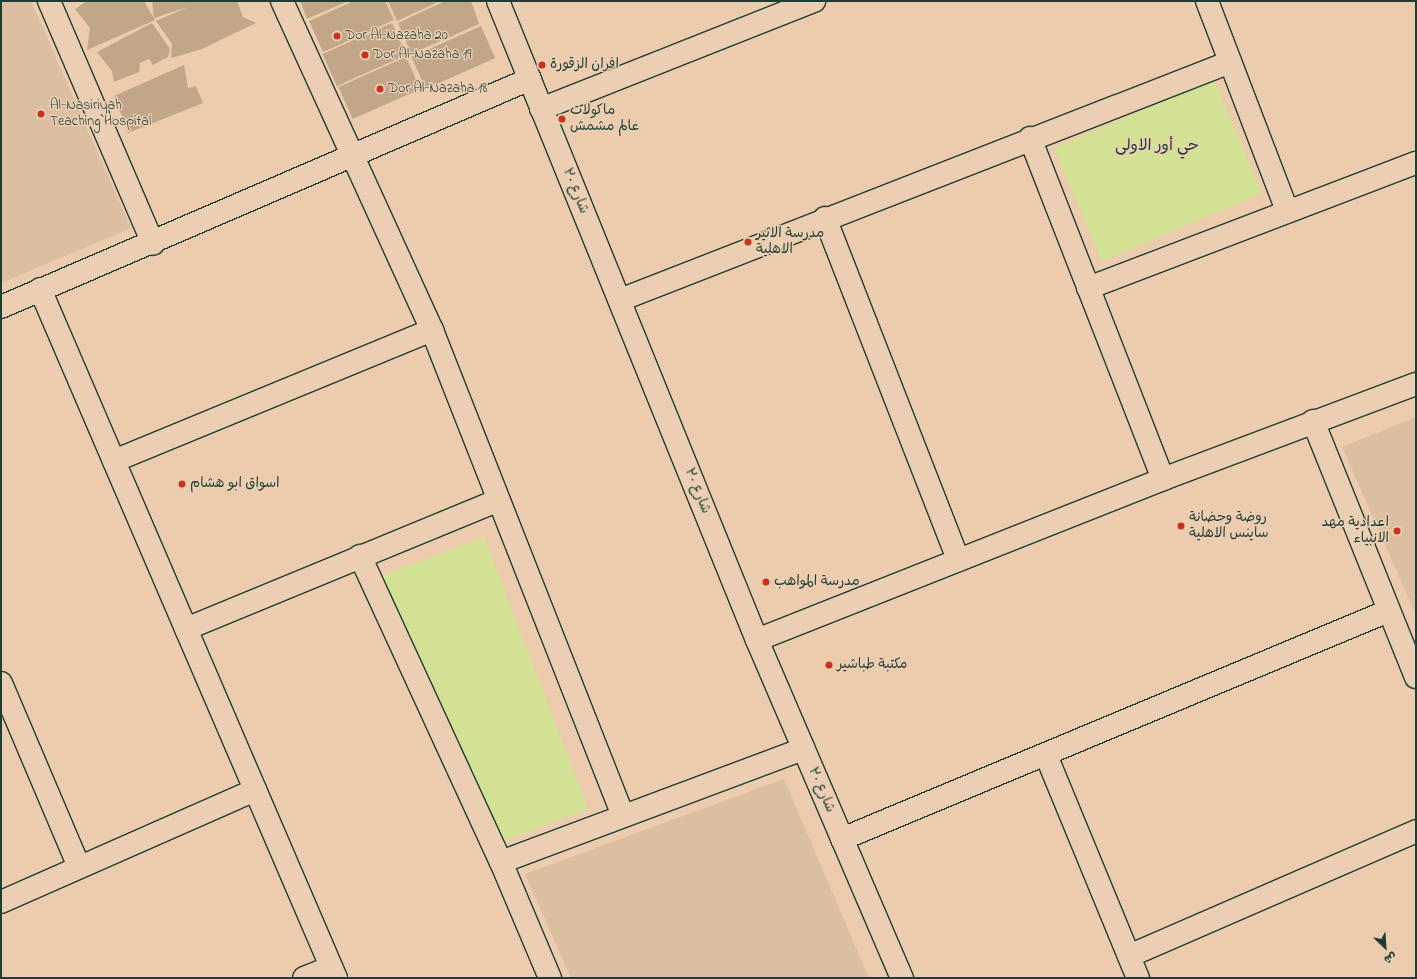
<!DOCTYPE html>
<meta charset="utf-8">
<style>
body{margin:0}
#map{position:relative;width:1417px;height:979px;overflow:hidden;background:#edccad;font-family:"Indie Flower","Playpen Sans Arabic",sans-serif}
div>[style]{position:absolute}
[style*='--x']{left:calc(var(--x)*1px);top:calc(var(--y)*1px);width:calc(var(--w)*1px);rotate:calc(var(--a)*1deg)}
.built>*{inset:0;background:#dcbea0}
.green>*{inset:0;background:#d2e194;transform-origin:0 0}
.building>*{inset:0;background:#c1a687;transform-origin:0 0}
.roads{filter:drop-shadow(1px 0 #1f3d34) drop-shadow(-1px 0 #1f3d34) drop-shadow(0 1px #1f3d34) drop-shadow(0 -1px #1f3d34)}
.minor>*{height:22px;margin:-11px;padding:0 11px;transform-origin:11px;border-radius:11px;background:#eccfb3}
.dots>*{width:11px;height:11px;translate:-50% -50%;box-sizing:border-box;border:2px solid #eccfb3;border-radius:50%}
span{translate:-50% -50%;white-space:nowrap;text-align:center;line-height:1.15;-webkit-text-stroke:3px #eccfb3;paint-order:stroke}
.poi-label{font-size:14px;color:#1f3d34}
.left{translate:0 -50%;text-align:left}
.right{translate:-100% -50%;text-align:right}
.street-label{font-size:14px;color:#1f3d34}
.quarter-label{font-size:16px;color:#1f3d34}
.frame{position:absolute;inset:0;border:2px solid #1f3d34;pointer-events:none}
.north{position:absolute;left:1365px;top:927px;width:40px;height:40px;-webkit-text-stroke:3px #eccfb3;paint-order:stroke;rotate:155deg;font-size:11px;font-weight:700;line-height:16px;text-align:center;color:#1f3d34}
.north::after{content:'';display:block;margin:auto;width:14px;height:18px;background:#1f3d34;clip-path:polygon(50% 0,100% 100%,50% 72%,0 100%)}
</style>
<div id="map">
<div class="built">
<i style="clip-path:polygon(1px 1px,31px 1px,131px 228px,1px 283px)"></i>
<i style="clip-path:polygon(1416px 417px,1416px 615px,1342px 447px)"></i>
<i style="clip-path:polygon(784px 779px,869px 978px,571px 978px,525px 874px)"></i>
</div>
<div class="green">
<i style="left:1214px;top:80px;width:123px;height:174px;rotate:67deg"></i>
<i style="clip-path:polygon(484px 537px,588px 809px,504px 841px,371px 580px)"></i>
</div>
<div class="building">
<i style="clip-path:polygon(87px 1px,144px 1px,155px 20px,87px 50px,90px 28px,75px 9px)"></i>
<i style="clip-path:polygon(152px 1px,237px 1px,243px 17px,256px 23px,202px 49px,171px 58px,172px 44px,156px 21px,188px 7px,154px 18px)"></i>
<i style="clip-path:polygon(300px 1px,348px 1px,307px 19px)"></i>
<i style="clip-path:polygon(354px 1px,385px 1px,394px 20px,323px 52px,309px 21px)"></i>
<i style="clip-path:polygon(388px 1px,440px 1px,397px 21px)"></i>
<i style="clip-path:polygon(445px 1px,471px 1px,479px 24px,411px 54px,398px 23px)"></i>
<i style="clip-path:polygon(152px 23px,170px 49px,168px 57px,153px 65px,149px 59px,140px 63px,139px 72px,114px 82px,112px 71px,97px 52px)"></i>
<i style="left:392px;top:23px;width:35px;height:76px;rotate:66deg"></i>
<i style="left:481px;top:26px;width:35px;height:76px;rotate:66deg"></i>
<i style="left:406px;top:57px;width:35px;height:74px;rotate:66deg"></i>
<i style="clip-path:polygon(184px 65px,188px 88px,196px 86px,203px 103px,128px 133px,114px 96px)"></i>
</div>
<div class="roads">
<div class="minor">
<i style="--x:49;--y:1;--w:264;--a:66.8"></i>
<i style="--x:282;--y:1;--w:362;--a:65.5"></i>
<i style="--x:432;--y:330;--w:522;--a:68.54"></i>
<i style="--x:498;--y:1;--w:689;--a:67.94"></i>
<i style="--x:757;--y:640;--w:368;--a:66.8"></i>
<i style="--x:1207;--y:1;--w:224;--a:69.1"></i>
<i style="--x:541;--y:109;--w:294;--a:-21.6"></i>
<i style="--x:1030;--y:138;--w:366;--a:68.7"></i>
<i style="--x:825;--y:218;--w:367;--a:68.7"></i>
<i style="--x:1088;--y:288;--w:351;--a:-20.9"></i>
<i style="--x:40;--y:289;--w:750;--a:66.75"></i>
<i style="--x:620;--y:300;--w:655;--a:-21.31"></i>
<i style="--x:1;--y:307;--w:576;--a:-23.32"></i>
<i style="--x:1313;--y:421;--w:276;--a:68.1"></i>
<i style="--x:114;--y:461;--w:344;--a:-22.4"></i>
<i style="--x:360;--y:556;--w:337;--a:65.3"></i>
<i style="--x:501;--y:862;--w:126;--a:67.1"></i>
<i style="--x:186;--y:629;--w:336;--a:-22.4"></i>
<i style="--x:757;--y:640;--w:437;--a:-21.6"></i>
<i style="--x:1163;--y:479;--w:270;--a:-20.6"></i>
<i style="--x:1;--y:683;--w:200;--a:67"></i>
<i style="--x:1046;--y:755;--w:241;--a:67.6"></i>
<i style="--x:842;--y:839;--w:592;--a:-22.66"></i>
<i style="--x:501;--y:862;--w:323;--a:-20.5"></i>
<i style="--x:1;--y:902;--w:278;--a:-23.8"></i>
<i style="--x:1129;--y:956;--w:313;--a:-23.5"></i>
<i style="--x:304;--y:978;--w:29;--a:-22"></i>
</div>
</div>
<div class="dots">
<i style="left:337px;top:36px;background:#c8321e"></i>
<i style="left:365px;top:55px;background:#c8321e"></i>
<i style="left:542px;top:65px;background:#c8321e"></i>
<i style="left:380px;top:89px;background:#c8321e"></i>
<i style="left:41px;top:114px;background:#c8321e"></i>
<i style="left:562px;top:119px;background:#c8321e"></i>
<i style="left:748px;top:242px;background:#c8321e"></i>
<i style="left:182px;top:484px;background:#c8321e"></i>
<i style="left:1181px;top:526px;background:#c8321e"></i>
<i style="left:1397px;top:531px;background:#c8321e"></i>
<i style="left:766px;top:582px;background:#c8321e"></i>
<i style="left:829px;top:665px;background:#c8321e"></i>
</div>
<div class="poi-label">
<span class="left" style="left:345px;top:36px">Dor Al-Nazaha 20</span>
<span class="left" style="left:373px;top:55px">Dor Al-Nazaha 19</span>
<span class="left" style="left:550px;top:65px">افران الزقورة</span>
<span class="left" style="left:388px;top:89px">Dor Al-Nazaha 18</span>
<span class="left" style="left:50px;top:114px">Al-Nasiriyah<br>Teaching Hospital</span>
<span class="left" style="left:570px;top:119px">ماكولات<br>عالم مشمش</span>
<span class="left" style="left:756px;top:242px">مدرسة الاثير<br>الاهلية</span>
<span class="left" style="left:190px;top:484px">اسواق ابو هشام</span>
<span class="left" style="left:1189px;top:526px">روضة وحضانة<br>ساينس الاهلية</span>
<span class="right" style="left:1389px;top:531px">اعدادية مهد<br>الانبياء</span>
<span class="left" style="left:774px;top:582px">مدرسة المواهب</span>
<span class="left" style="left:837px;top:665px">مكتبة طباشير</span>
</div>
<div class="street-label">
<span style="left:575px;top:191px;rotate:68deg">شارع ٣٠</span>
<span style="left:697px;top:491px;rotate:68deg">شارع ٣٠</span>
<span style="left:821px;top:790px;rotate:67deg">شارع ٣٠</span>
</div>
<div class="quarter-label">
<span style="left:1157px;top:146px">حي أور الاولى</span>
</div>
<div class="frame"></div>
<div class="north">ش</div>
</div>
